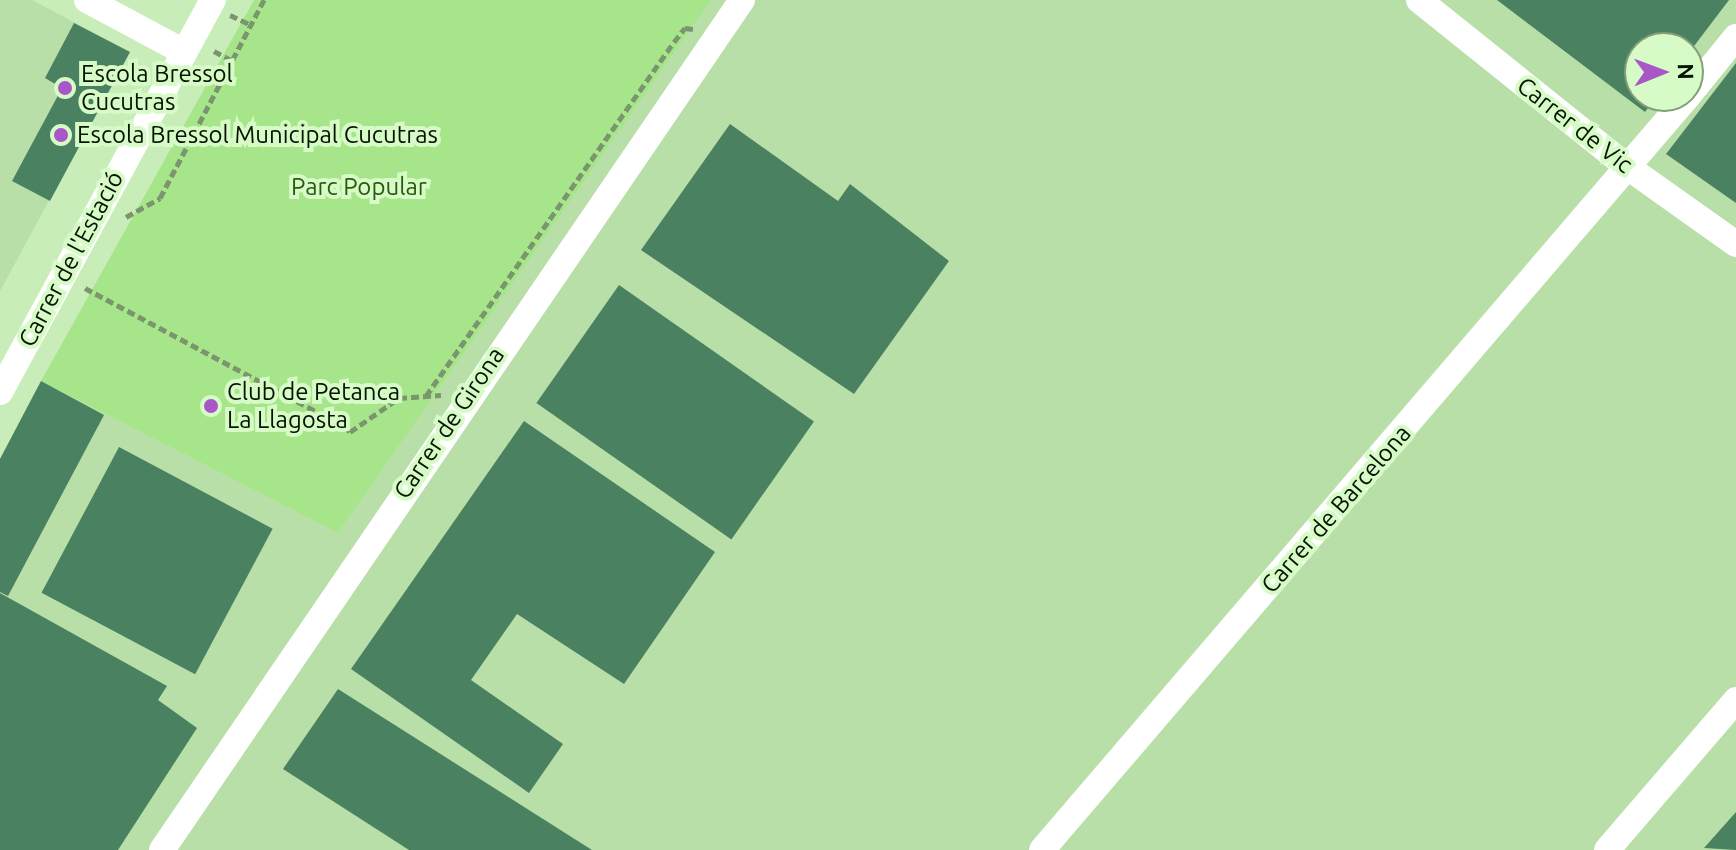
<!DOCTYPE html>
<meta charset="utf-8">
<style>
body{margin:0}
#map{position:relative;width:1736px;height:850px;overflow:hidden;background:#c9edb9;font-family:Ubuntu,sans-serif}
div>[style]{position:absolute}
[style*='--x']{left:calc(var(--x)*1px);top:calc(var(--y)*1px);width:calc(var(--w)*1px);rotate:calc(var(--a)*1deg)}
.built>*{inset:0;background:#b8dfa7}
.green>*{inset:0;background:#a6e58a}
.building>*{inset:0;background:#4a8261;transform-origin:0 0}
.path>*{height:5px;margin-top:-2.5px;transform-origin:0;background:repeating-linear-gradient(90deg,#7b956f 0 8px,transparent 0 12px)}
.street>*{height:26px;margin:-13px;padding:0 13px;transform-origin:13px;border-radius:13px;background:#fff}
.dots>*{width:22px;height:22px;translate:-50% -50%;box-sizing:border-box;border:4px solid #d6fbc6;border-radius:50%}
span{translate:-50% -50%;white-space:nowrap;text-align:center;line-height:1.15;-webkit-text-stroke:8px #d6fbc6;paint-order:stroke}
.poi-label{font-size:24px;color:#071303}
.left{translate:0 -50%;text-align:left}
.street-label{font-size:24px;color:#071303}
.park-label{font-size:24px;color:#2c5912}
.north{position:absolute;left:1624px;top:32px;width:80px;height:80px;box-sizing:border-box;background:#d6fbc6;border:2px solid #839e78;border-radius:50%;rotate:89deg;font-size:22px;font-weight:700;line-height:32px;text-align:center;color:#071303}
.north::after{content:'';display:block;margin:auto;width:28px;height:36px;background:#a956c6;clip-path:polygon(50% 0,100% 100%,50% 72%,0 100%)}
</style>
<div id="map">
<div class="built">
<i style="clip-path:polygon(0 0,32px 0,130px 52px,0 291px)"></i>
<i style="clip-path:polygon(evenodd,711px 0,1736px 0,1736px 850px,0 850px,0 459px,41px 381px,338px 533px,711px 0,1640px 48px,1688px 48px,1688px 96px,1640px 96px,1640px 48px)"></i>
</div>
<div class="green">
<i style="clip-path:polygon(254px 0,711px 0,338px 533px,41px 381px)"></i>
</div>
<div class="building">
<i style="clip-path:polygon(1497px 0,1729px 0,1688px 54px,1688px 48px,1640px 48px,1640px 96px,1657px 96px,1645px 112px)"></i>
<i style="clip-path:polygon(74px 23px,130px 52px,50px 201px,12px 181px,62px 88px,45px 78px)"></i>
<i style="clip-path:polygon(1736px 63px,1736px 203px,1666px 154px)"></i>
<i style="clip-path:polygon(730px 124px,838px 201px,850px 184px,949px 261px,854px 394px,641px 250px)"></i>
<i style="left:619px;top:285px;width:238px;height:144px;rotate:35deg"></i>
<i style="clip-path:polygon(41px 381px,104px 415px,8px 596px,0 592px,0 459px)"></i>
<i style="clip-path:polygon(524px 421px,715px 552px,624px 684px,517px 614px,471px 680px,563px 744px,529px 793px,351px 669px)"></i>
<i style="left:119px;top:447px;width:174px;height:165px;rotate:28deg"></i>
<i style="clip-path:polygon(0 593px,167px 686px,158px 700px,197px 728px,118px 850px,0 850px)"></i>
<i style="clip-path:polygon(338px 689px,592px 850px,409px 850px,283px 769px)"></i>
<i style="clip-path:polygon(1736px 812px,1736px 850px,1704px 848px)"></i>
</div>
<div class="path">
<i style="--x:230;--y:15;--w:23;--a:25"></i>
<i style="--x:214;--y:51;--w:21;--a:28"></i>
<i style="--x:126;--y:217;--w:39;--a:-29"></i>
<i style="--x:160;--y:198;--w:224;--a:-62.3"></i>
<i style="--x:85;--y:288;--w:270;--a:28.1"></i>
<i style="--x:323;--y:415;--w:15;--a:11"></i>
<i style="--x:338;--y:418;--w:18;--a:49"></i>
<i style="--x:350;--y:432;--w:60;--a:-34.8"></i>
<i style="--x:399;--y:398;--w:42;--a:-4.1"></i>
<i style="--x:426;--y:396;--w:432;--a:-55"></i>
<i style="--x:674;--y:42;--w:18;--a:-52"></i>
<i style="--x:685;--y:28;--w:8;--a:7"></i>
</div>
<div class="street">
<i style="--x:87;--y:0;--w:108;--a:28.2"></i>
<i style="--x:1419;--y:0;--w:269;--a:38.7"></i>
<i style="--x:1629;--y:168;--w:131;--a:35.4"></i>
<i style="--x:1688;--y:96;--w:76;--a:-50.9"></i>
<i style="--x:0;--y:392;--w:446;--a:-61.5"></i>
<i style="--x:162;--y:850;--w:1029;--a:-55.69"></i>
<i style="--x:1042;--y:850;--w:993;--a:-49.41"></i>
<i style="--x:1607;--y:850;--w:198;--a:-49.3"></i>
</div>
<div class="dots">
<i style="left:65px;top:88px;background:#a956c6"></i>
<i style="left:61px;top:135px;background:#a956c6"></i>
<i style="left:211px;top:406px;background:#a956c6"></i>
</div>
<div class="poi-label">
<span class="left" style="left:81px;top:88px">Escola Bressol<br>Cucutras</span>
<span class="left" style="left:77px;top:135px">Escola Bressol Municipal Cucutras</span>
<span class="left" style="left:227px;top:406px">Club de Petanca<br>La Llagosta</span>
</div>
<div class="street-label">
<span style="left:1575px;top:125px;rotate:38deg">Carrer de Vic</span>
<span style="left:71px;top:259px;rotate:-62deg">Carrer de l'Estació</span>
<span style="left:449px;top:423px;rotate:-56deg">Carrer de Girona</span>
<span style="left:1336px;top:509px;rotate:-49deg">Carrer de Barcelona</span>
</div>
<div class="park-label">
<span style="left:359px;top:187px">Parc Popular</span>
</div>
<div class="north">N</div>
</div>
